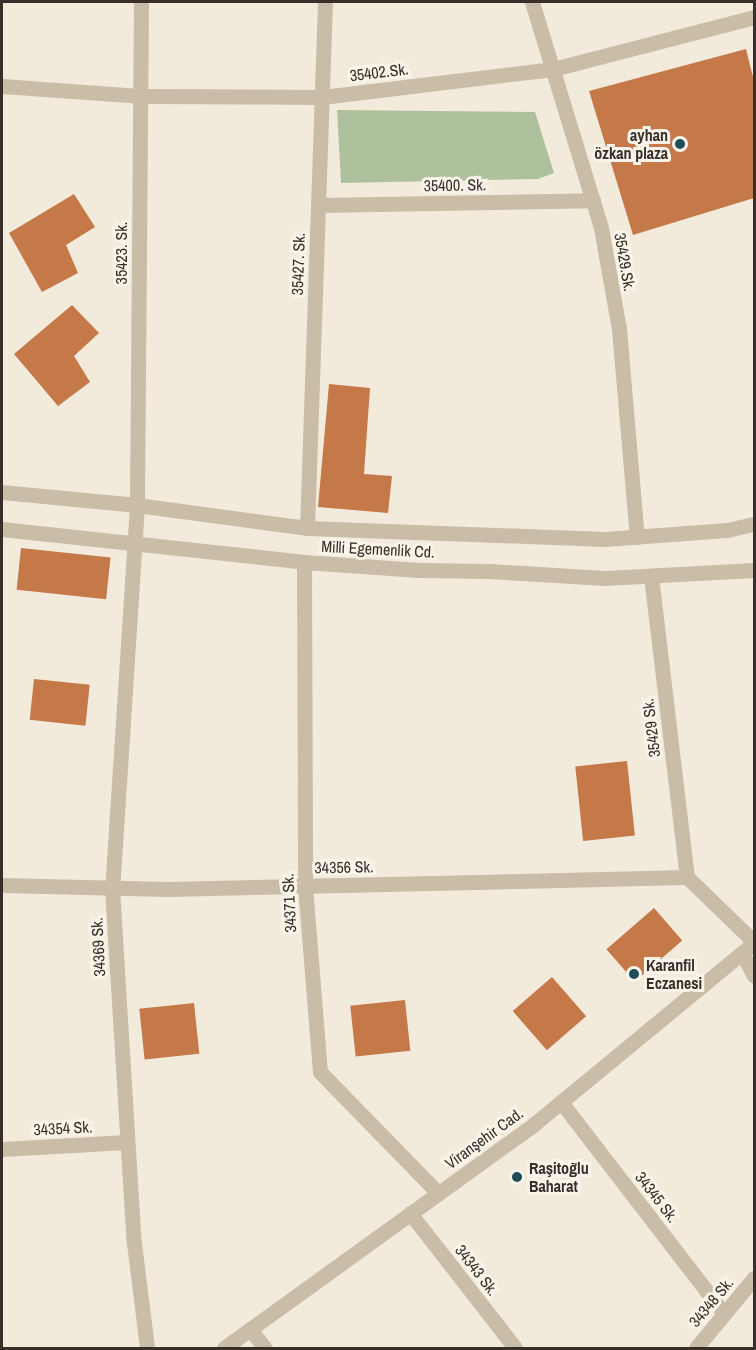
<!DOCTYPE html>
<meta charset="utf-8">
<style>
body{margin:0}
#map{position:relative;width:756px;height:1350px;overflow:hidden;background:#f2ebdc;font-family:"Archivo Narrow",sans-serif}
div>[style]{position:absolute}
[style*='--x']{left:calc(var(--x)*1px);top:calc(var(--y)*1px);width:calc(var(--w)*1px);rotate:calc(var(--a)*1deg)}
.green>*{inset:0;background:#afc19c}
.building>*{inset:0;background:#c57848;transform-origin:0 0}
.minor>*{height:15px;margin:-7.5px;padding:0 7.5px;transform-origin:7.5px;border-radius:7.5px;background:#cabda8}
.tertiary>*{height:15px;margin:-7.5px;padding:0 7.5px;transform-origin:7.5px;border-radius:7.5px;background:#cabda8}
.dots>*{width:16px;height:16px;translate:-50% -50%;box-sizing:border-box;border:3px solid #f9f4e9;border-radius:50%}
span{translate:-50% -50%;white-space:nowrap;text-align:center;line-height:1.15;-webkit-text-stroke:6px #f9f4e9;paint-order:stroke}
.street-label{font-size:16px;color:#372f28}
.poi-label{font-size:16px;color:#372f28;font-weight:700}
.right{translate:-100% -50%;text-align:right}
.left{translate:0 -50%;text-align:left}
.frame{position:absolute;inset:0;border:3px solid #372f28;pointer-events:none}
</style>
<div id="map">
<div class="green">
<i style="clip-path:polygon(337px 110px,535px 112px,554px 173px,538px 179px,341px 183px)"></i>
</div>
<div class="building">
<i style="clip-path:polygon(746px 49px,754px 81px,754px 198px,633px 235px,589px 91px)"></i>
<i style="clip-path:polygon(74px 194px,95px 227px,66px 245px,78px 273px,42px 292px,9px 233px)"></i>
<i style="clip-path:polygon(72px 305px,99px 333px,74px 356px,90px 382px,58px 406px,14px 354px)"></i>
<i style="clip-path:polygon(329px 384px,370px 388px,364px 474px,392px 476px,388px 513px,318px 507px)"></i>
<i style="left:21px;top:548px;width:90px;height:42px;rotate:6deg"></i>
<i style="left:34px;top:679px;width:56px;height:41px;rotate:6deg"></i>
<i style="left:627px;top:761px;width:75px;height:52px;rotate:84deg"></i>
<i style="left:654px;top:908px;width:43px;height:63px;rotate:49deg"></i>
<i style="left:552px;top:977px;width:52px;height:52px;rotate:49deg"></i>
<i style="left:405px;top:1000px;width:51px;height:55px;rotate:84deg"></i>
<i style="left:194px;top:1003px;width:51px;height:55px;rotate:84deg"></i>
</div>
<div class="minor">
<i style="--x:141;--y:2;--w:503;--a:90.46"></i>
<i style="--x:137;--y:505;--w:384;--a:93.7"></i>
<i style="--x:112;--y:888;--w:356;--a:86.5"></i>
<i style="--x:134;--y:1243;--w:106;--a:82.9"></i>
<i style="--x:532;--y:2;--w:236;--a:73"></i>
<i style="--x:601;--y:228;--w:103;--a:79.9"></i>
<i style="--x:619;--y:329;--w:209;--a:85.1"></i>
<i style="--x:2;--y:86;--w:138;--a:4.1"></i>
<i style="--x:140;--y:96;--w:182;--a:0.3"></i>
<i style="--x:322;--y:97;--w:233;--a:-6.9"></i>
<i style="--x:553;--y:69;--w:208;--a:-14.5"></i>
<i style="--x:319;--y:205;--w:274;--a:-1"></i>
<i style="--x:307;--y:528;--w:526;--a:-88.04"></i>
<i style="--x:304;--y:562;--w:324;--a:89.8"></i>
<i style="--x:305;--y:886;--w:187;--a:85.4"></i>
<i style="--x:320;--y:1072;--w:169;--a:45.7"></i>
<i style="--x:651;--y:576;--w:303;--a:83.2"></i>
<i style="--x:687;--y:877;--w:93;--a:44.1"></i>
<i style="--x:2;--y:885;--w:166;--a:1.4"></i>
<i style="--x:168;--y:889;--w:519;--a:-1.32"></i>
<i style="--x:742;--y:953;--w:26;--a:62"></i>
<i style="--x:561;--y:1102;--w:267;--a:52.4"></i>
<i style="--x:2;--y:1149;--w:125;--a:-3.2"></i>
<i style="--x:410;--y:1213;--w:171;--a:52.1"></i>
<i style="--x:250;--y:1329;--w:24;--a:52"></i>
<i style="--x:696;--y:1348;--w:91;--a:-50.4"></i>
</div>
<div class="tertiary">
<i style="--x:2;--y:492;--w:136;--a:5.5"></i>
<i style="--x:137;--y:505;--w:172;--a:7.7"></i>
<i style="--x:307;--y:528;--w:298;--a:2.1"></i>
<i style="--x:605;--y:539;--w:122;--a:-4.2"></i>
<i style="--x:727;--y:530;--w:28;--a:-13"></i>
<i style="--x:2;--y:529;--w:304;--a:6.2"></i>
<i style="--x:304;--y:562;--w:115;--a:4"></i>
<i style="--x:419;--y:570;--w:70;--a:0.8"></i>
<i style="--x:489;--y:571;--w:116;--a:3.5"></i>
<i style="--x:605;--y:578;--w:149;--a:-3.1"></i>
<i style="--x:224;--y:1348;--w:381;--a:-35.8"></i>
<i style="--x:533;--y:1125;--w:286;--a:-39.5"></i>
</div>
<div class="dots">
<i style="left:680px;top:144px;background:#1e4c58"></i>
<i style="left:634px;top:974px;background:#1e4c58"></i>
<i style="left:517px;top:1177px;background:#1e4c58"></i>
</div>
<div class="street-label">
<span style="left:379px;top:72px;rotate:-7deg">35402.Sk.</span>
<span style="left:455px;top:185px;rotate:-1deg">35400. Sk.</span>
<span style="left:121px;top:253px;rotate:-90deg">35423. Sk.</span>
<span style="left:625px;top:262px;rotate:80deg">35429.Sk.</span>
<span style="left:298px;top:264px;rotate:-88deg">35427. Sk.</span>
<span style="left:378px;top:549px;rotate:3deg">Milli Egemenlik Cd.</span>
<span style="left:651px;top:728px;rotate:-97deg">35429 Sk.</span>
<span style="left:344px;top:867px;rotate:-1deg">34356 Sk.</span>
<span style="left:289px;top:903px;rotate:-93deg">34371 Sk.</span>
<span style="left:98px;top:947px;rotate:-93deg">34369 Sk.</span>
<span style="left:63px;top:1128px;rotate:-3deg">34354 Sk.</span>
<span style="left:484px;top:1138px;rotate:-36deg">Viranşehir Cad.</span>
<span style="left:657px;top:1197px;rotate:52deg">34345 Sk.</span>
<span style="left:477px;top:1270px;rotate:52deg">34343 Sk.</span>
<span style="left:711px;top:1302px;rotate:-50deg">34348 Sk.</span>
</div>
<div class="poi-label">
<span class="right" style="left:668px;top:144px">ayhan<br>özkan plaza</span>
<span class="left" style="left:646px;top:974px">Karanfil<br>Eczanesi</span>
<span class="left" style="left:529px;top:1177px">Raşitoğlu<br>Baharat</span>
</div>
<div class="frame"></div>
</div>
